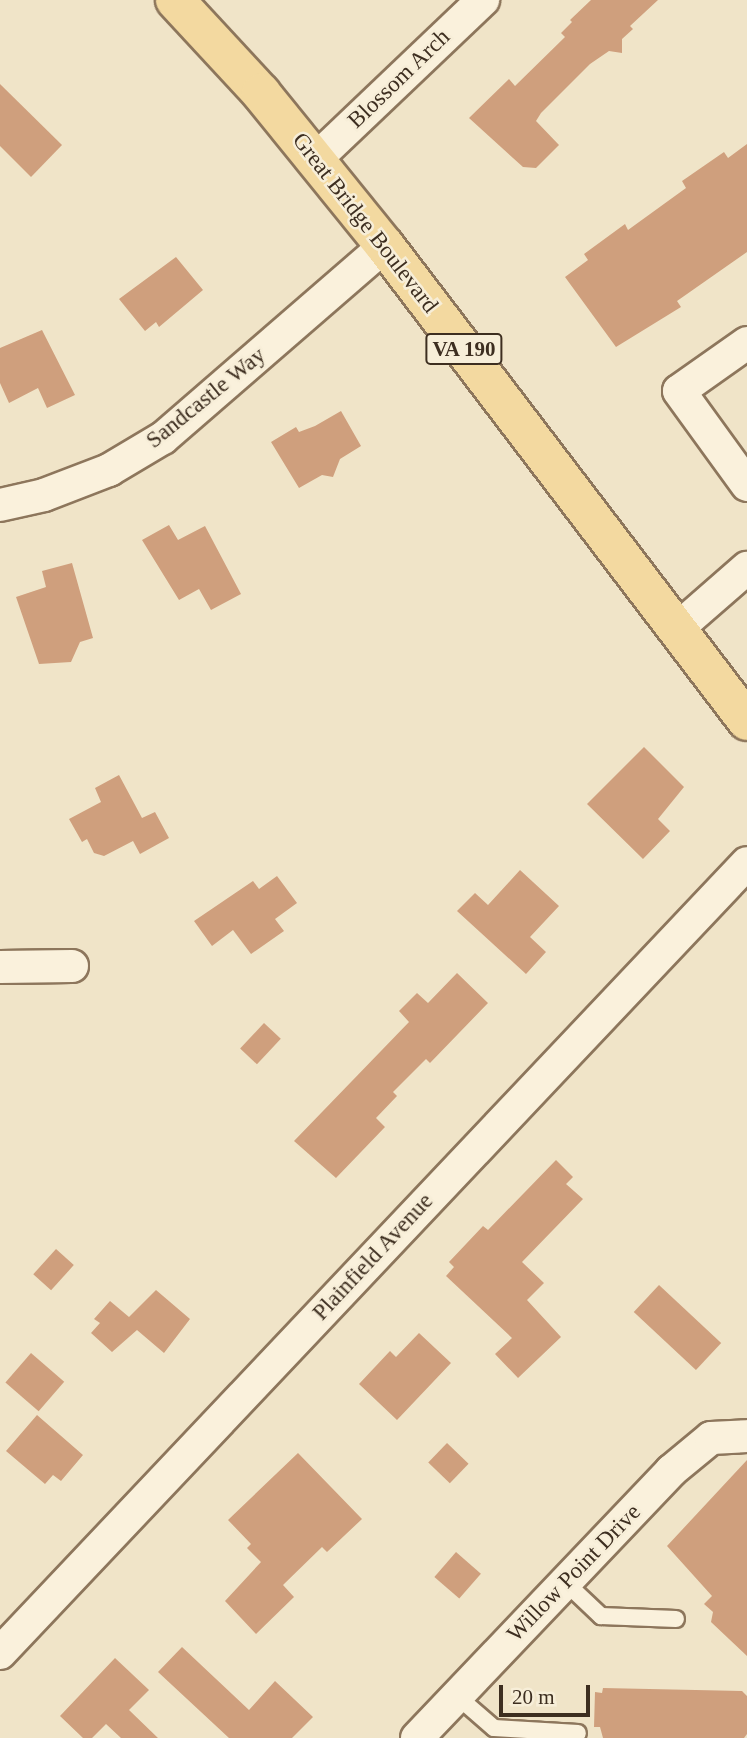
<!DOCTYPE html>
<style>
body{margin:0}
#map{position:relative;width:747px;height:1738px;overflow:hidden;background:#f0e4c8;font-family:Georgia,serif}
div>[style]{position:absolute}
[style*='--x']{left:calc(var(--x)*1px);top:calc(var(--y)*1px);width:calc(var(--w)*1px);rotate:calc(var(--a)*1deg)}
.building>*{inset:0;background:#cf9f7d;transform-origin:0 0}
.roads{filter:drop-shadow(2px 0 #8d765c) drop-shadow(-2px 0 #8d765c) drop-shadow(0 2px #8d765c) drop-shadow(0 -2px #8d765c)}
.service>*{height:16px;margin:-8px;padding:0 8px;transform-origin:8px;border-radius:8px;background:#faf1dc}
.minor>*{height:32px;margin:-16px;padding:0 16px;transform-origin:16px;border-radius:16px;background:#faf1dc}
.primary>*{height:38px;margin:-19px;padding:0 19px;transform-origin:19px;border-radius:19px;background:#f3d9a0}
span{translate:-50% -50%;white-space:nowrap;text-align:center;line-height:1.15;-webkit-text-stroke:5px #f7eed8;paint-order:stroke}
.shield-label span{padding:2px 5px;background:#f7eed8;border:2px solid;border-radius:5px;-webkit-text-stroke-width:0}
.shield-label{font-size:21px;color:#3d2e20;font-weight:700}
.street-label{font-size:23px;color:#3d2e20}
.scale{position:absolute;left:499px;top:1685px;width:91px;height:32px;box-sizing:border-box;border:4px solid #3d2e20;border-top:0;padding-left:9px;font-size:21px;line-height:24px;white-space:nowrap;color:#3d2e20;-webkit-text-stroke:5px #f7eed8;paint-order:stroke}
</style>
<div id="map">
<div class="building">
<i style="clip-path:polygon(591px 0,658px 0,630px 26px,633px 29px,622px 39px,622px 53px,609px 51px,590px 64px,541px 113px,536px 121px,559px 145px,536px 168px,523px 167px,469px 118px,509px 79px,515px 86px,565px 37px,561px 33px,572px 22px,570px 20px)"></i>
<i style="clip-path:polygon(0 84px,62px 145px,31px 177px,0 146px)"></i>
<i style="clip-path:polygon(747px 144px,747px 252px,677px 301px,681px 307px,616px 347px,565px 277px,588px 260px,584px 254px,625px 224px,628px 230px,686px 188px,682px 181px,724px 152px,728px 158px)"></i>
<i style="clip-path:polygon(176px 257px,203px 290px,159px 327px,156px 322px,145px 331px,119px 299px)"></i>
<i style="clip-path:polygon(42px 330px,75px 395px,47px 408px,38px 388px,9px 403px,0 383px,0 348px)"></i>
<i style="clip-path:polygon(341px 411px,361px 446px,340px 459px,333px 477px,322px 475px,299px 488px,271px 442px,296px 427px,299px 432px,315px 426px)"></i>
<i style="clip-path:polygon(169px 525px,178px 540px,205px 526px,241px 594px,211px 610px,199px 589px,179px 600px,142px 540px)"></i>
<i style="clip-path:polygon(72px 563px,93px 638px,80px 642px,71px 662px,39px 664px,16px 597px,46px 587px,42px 571px)"></i>
<i style="clip-path:polygon(644px 747px,684px 787px,658px 819px,670px 831px,643px 859px,587px 804px)"></i>
<i style="clip-path:polygon(119px 775px,142px 818px,155px 812px,169px 838px,140px 854px,133px 841px,104px 856px,94px 853px,87px 839px,82px 842px,69px 819px,101px 802px,95px 788px)"></i>
<i style="clip-path:polygon(520px 870px,559px 906px,530px 937px,546px 952px,526px 974px,457px 911px,475px 893px,488px 905px)"></i>
<i style="clip-path:polygon(277px 876px,297px 903px,275px 919px,284px 931px,251px 954px,233px 930px,212px 946px,194px 921px,253px 881px,259px 889px)"></i>
<i style="clip-path:polygon(457px 973px,488px 1003px,430px 1063px,426px 1059px,393px 1092px,397px 1096px,376px 1118px,385px 1127px,336px 1178px,294px 1141px,409px 1022px,399px 1011px,417px 993px,428px 1003px)"></i>
<i style="left:264px;top:1023px;width:23px;height:35px;rotate:43deg"></i>
<i style="clip-path:polygon(556px 1160px,573px 1177px,566px 1184px,583px 1199px,522px 1262px,544px 1283px,527px 1300px,561px 1337px,518px 1378px,495px 1354px,512px 1338px,446px 1276px,454px 1267px,449px 1262px,483px 1226px,488px 1230px)"></i>
<i style="left:56px;top:1249px;width:24px;height:34px;rotate:42deg"></i>
<i style="left:659px;top:1285px;width:85px;height:37px;rotate:43deg"></i>
<i style="clip-path:polygon(156px 1290px,190px 1319px,164px 1353px,137px 1330px,112px 1352px,91px 1333px,100px 1323px,94px 1319px,110px 1301px,129px 1317px)"></i>
<i style="clip-path:polygon(419px 1333px,451px 1363px,397px 1420px,359px 1384px,390px 1351px,396px 1357px)"></i>
<i style="left:31px;top:1353px;width:44px;height:39px;rotate:41deg"></i>
<i style="clip-path:polygon(37px 1415px,83px 1455px,61px 1481px,53px 1475px,45px 1484px,6px 1451px)"></i>
<i style="left:447px;top:1443px;width:30px;height:27px;rotate:44deg"></i>
<i style="clip-path:polygon(298px 1453px,362px 1519px,327px 1552px,322px 1547px,283px 1585px,294px 1597px,256px 1634px,225px 1601px,261px 1562px,247px 1548px,251px 1544px,228px 1520px)"></i>
<i style="clip-path:polygon(747px 1460px,747px 1656px,711px 1622px,713px 1612px,704px 1604px,712px 1596px,667px 1546px)"></i>
<i style="left:456px;top:1552px;width:33px;height:33px;rotate:41deg"></i>
<i style="clip-path:polygon(182px 1647px,249px 1710px,275px 1681px,313px 1717px,292px 1738px,229px 1738px,158px 1672px)"></i>
<i style="clip-path:polygon(115px 1658px,149px 1690px,129px 1710px,158px 1738px,121px 1738px,106px 1724px,92px 1738px,83px 1738px,60px 1716px)"></i>
<i style="clip-path:polygon(603px 1688px,742px 1691px,747px 1696px,747px 1734px,744px 1738px,603px 1738px,600px 1727px,594px 1727px,595px 1692px,602px 1693px)"></i>
</div>
<div class="roads">
<div class="service">
<i style="--x:565;--y:1582;--w:50;--a:43.4"></i>
<i style="--x:601;--y:1616;--w:75;--a:2.3"></i>
<i style="--x:457;--y:1696;--w:49;--a:40.9"></i>
<i style="--x:494;--y:1728;--w:84;--a:3.4"></i>
</div>
<div class="minor">
<i style="--x:316;--y:159;--w:231;--a:-43.6"></i>
<i style="--x:747;--y:343;--w:83;--a:144.8"></i>
<i style="--x:679;--y:391;--w:116;--a:54.1"></i>
<i style="--x:0;--y:505;--w:45;--a:-12.8"></i>
<i style="--x:44;--y:495;--w:70;--a:-21"></i>
<i style="--x:109;--y:470;--w:63;--a:-30.7"></i>
<i style="--x:163;--y:438;--w:294;--a:-40.9"></i>
<i style="--x:677;--y:629;--w:93;--a:-41.1"></i>
<i style="--x:0;--y:967;--w:72;--a:-0.8"></i>
<i style="--x:0;--y:1653;--w:1087;--a:-46.6"></i>
<i style="--x:417;--y:1738;--w:369;--a:-46.4"></i>
<i style="--x:671;--y:1471;--w:52;--a:-39.5"></i>
<i style="--x:711;--y:1438;--w:36;--a:-3"></i>
</div>
<div class="primary">
<i style="--x:175;--y:0;--w:127;--a:47.2"></i>
<i style="--x:261;--y:93;--w:197;--a:51"></i>
<i style="--x:385;--y:246;--w:597;--a:52.69"></i>
</div>
</div>
<div class="shield-label">
<span style="left:464px;top:349px">VA 190</span>
</div>
<div class="street-label">
<span style="left:399px;top:79px;rotate:-44deg">Blossom Arch</span>
<span style="left:365px;top:223px;rotate:52deg">Great Bridge Boulevard</span>
<span style="left:206px;top:398px;rotate:-39deg">Sandcastle Way</span>
<span style="left:373px;top:1257px;rotate:-47deg">Plainfield Avenue</span>
<span style="left:574px;top:1573px;rotate:-46deg">Willow Point Drive</span>
</div>
<div class="scale">20 m</div>
</div>
